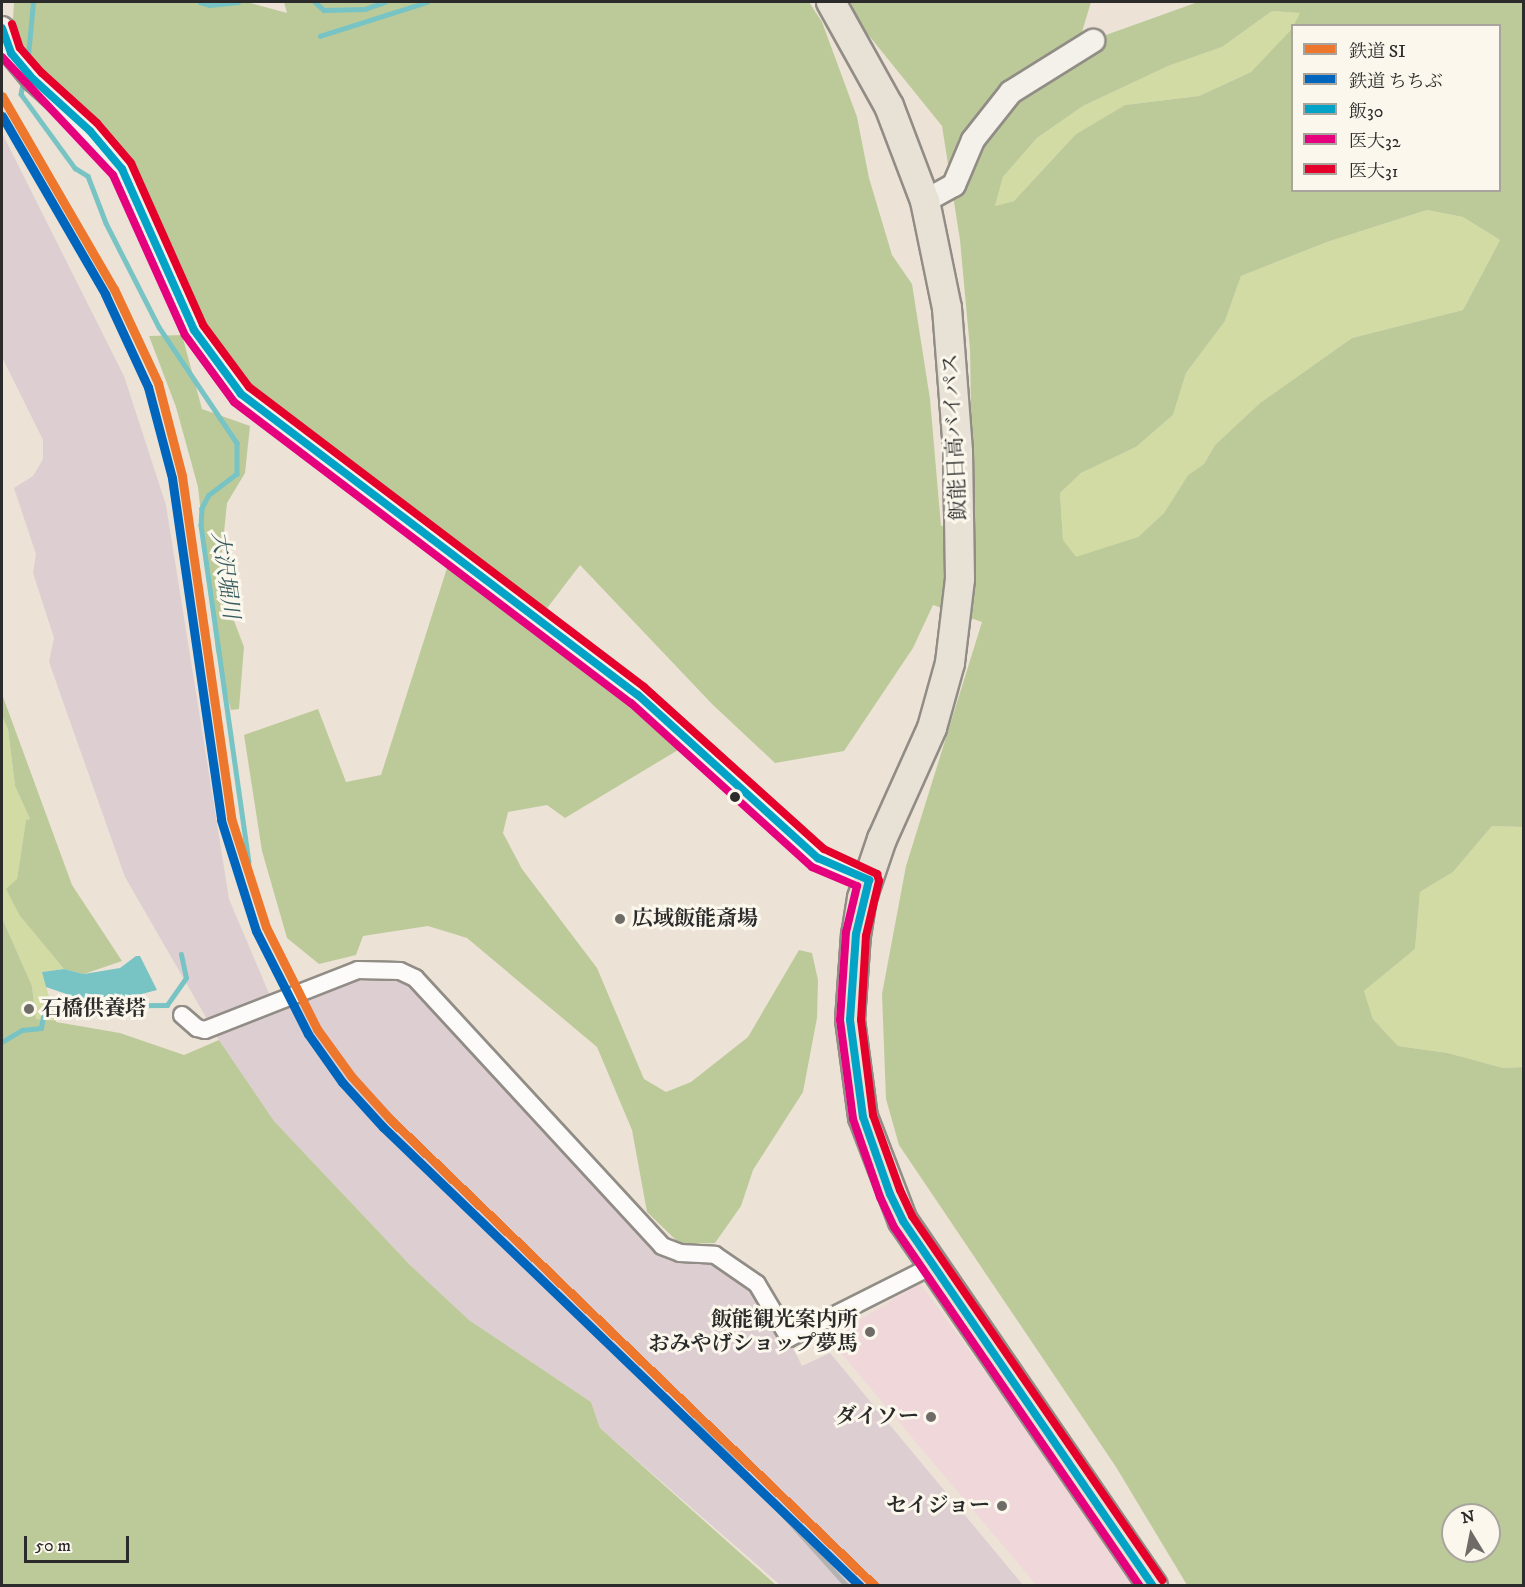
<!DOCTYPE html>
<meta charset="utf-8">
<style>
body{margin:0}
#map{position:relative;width:1525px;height:1587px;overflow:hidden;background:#ece3d6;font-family:"IM FELL DW Pica","Noto Serif JP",serif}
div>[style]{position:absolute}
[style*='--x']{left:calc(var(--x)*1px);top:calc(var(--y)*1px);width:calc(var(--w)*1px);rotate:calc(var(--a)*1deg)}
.built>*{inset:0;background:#f0d8da}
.industrial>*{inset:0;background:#ddced2}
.green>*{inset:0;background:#d1dba3}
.forest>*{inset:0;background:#bcca9a}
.water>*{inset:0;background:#78c4c4}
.stream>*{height:4.5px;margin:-2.25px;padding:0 2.25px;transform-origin:2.25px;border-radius:2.25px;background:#78c4c4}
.roads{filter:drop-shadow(2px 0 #918d86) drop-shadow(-2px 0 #918d86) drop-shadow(0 2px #918d86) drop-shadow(0 -2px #918d86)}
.street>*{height:16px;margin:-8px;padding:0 8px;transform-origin:8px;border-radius:8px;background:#fcfbf9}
.secondary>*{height:22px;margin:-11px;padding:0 11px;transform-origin:11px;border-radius:11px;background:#f4f1ea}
.highway>*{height:28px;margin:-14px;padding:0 14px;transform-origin:14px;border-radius:14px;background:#e8e1d5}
.rail>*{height:4.5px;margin:-2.25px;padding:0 2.25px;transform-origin:2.25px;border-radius:2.25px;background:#b4b3b1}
.bus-1>*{height:8px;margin:-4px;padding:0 4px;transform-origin:4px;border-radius:4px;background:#02a3c6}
.bus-2>*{height:8px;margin:-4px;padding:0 4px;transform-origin:4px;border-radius:4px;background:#e5007d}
.bus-3>*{height:8px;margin:-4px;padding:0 4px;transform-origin:4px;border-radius:4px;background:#e4002b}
.rail-1>*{height:9px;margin:-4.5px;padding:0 4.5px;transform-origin:4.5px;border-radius:4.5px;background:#ed772d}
.rail-2>*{height:9px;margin:-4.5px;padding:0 4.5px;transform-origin:4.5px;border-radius:4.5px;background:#0065bd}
.dots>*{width:16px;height:16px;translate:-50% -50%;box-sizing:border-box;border:3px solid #fbf7ec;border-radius:50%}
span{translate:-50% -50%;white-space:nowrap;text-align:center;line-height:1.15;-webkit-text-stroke:6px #fbf7ec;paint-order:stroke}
.street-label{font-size:21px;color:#2b2b2b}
.poi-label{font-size:21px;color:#2b2b2b;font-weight:700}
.left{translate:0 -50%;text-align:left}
.right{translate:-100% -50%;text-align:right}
.water-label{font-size:22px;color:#355c5e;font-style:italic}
.frame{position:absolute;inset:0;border:3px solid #2b2b2b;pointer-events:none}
.legend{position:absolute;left:1291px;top:24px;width:210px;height:168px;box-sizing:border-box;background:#fbf7ec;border:2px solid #a8a59f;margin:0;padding:8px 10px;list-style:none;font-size:18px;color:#2b2b2b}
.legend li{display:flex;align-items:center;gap:12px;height:30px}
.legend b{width:30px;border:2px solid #a8a59f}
.north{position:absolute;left:1441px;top:1503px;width:60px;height:60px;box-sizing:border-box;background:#fbf7ec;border:2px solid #a8a59f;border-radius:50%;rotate:350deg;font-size:16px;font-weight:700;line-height:24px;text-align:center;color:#2b2b2b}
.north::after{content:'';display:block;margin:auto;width:21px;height:27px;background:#6f6b67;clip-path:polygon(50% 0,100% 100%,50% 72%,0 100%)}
.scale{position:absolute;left:24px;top:1536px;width:105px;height:27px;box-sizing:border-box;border:3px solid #2b2b2b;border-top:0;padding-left:8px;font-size:18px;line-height:21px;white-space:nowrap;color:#2b2b2b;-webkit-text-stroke:4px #fbf7ec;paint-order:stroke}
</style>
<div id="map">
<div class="built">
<i style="clip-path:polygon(920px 1283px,1016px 1415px,1132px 1585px,1036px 1585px,829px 1339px)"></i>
</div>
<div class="industrial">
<i style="clip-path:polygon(2px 133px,124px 376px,166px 505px,229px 899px,273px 1003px,339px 976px,400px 971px,662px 1246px,701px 1252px,768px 1296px,802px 1366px,830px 1353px,1023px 1585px,780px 1585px,600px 1428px,591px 1402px,469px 1320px,410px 1265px,274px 1121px,219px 1040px,125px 877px,49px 662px,54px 638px,33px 573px,36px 554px,14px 488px,33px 476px,43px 459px,43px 440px,2px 357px)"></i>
</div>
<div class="green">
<i style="clip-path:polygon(1272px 11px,1301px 13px,1290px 35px,1251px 72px,1199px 96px,1125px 105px,1076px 134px,1014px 201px,995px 206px,1003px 177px,1037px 138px,1083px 106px,1168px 66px,1222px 47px)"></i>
<i style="clip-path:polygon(1427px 210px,1463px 217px,1500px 240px,1463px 310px,1352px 338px,1260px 403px,1215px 445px,1204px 464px,1188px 475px,1164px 513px,1138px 537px,1076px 558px,1063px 540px,1060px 493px,1081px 473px,1136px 447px,1173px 415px,1186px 373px,1225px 321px,1241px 276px,1327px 242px)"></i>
<i style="clip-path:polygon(2px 716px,8px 729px,15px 786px,30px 819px,26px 820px,17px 879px,20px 916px,64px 969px,42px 972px,56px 1022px,36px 1019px,32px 986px,2px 918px)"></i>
<i style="clip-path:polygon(1492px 826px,1523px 827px,1523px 1067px,1503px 1068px,1448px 1053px,1398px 1046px,1373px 1019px,1364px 991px,1415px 949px,1420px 892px,1453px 872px)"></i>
</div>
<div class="forest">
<i style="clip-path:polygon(evenodd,14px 2px,247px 2px,287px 13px,284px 2px,809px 2px,822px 22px,857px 117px,869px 178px,892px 255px,912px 284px,930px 399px,941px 526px,973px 520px,970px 349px,960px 240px,942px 126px,862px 27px,850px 2px,1091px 2px,1078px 45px,1198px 2px,1523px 2px,1523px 827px,1492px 826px,1453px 872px,1420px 892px,1415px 949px,1364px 991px,1373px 1019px,1398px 1046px,1448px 1053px,1503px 1068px,1523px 1067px,1523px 1585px,1187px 1585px,1116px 1467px,899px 1145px,886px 1099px,882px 994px,906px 866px,982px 622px,933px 605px,913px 648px,844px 751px,775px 763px,712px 704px,580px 565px,535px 624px,683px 747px,565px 818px,547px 805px,508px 812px,503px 833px,522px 869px,597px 968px,644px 1079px,666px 1092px,691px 1082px,748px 1037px,799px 950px,812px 953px,818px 980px,817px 1018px,803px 1092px,753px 1170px,741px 1206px,715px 1243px,680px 1244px,647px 1212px,632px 1130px,597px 1047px,467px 938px,428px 926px,363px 936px,356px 955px,319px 964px,287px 938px,262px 851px,244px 735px,318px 709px,346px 782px,381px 775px,455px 543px,241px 394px,137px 200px,11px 53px,14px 2px,1272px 11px,1300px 13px,1294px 25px,1500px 26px,1500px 190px,1292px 190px,1292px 29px,1251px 72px,1199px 96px,1125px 105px,1076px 134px,1014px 201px,995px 206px,1003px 177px,1037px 138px,1083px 106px,1168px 66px,1222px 47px,1272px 11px,14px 2px,1427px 210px,1463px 217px,1500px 240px,1463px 310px,1352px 338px,1260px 403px,1215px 445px,1204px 464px,1188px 475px,1164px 513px,1138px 537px,1076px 557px,1063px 540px,1060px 493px,1081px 473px,1136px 447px,1173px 415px,1186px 373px,1225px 321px,1241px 276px,1327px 242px,1427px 210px,14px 2px,1453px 1515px,1489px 1515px,1489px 1551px,1453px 1551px,1453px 1515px)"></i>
<i style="clip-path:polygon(182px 335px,202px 409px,250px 426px,245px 473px,227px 503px,219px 581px,244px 647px,239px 709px,231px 710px,216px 651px,198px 487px,176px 407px,149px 336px)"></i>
<i style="clip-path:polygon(2px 694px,72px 885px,122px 961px,84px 974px,64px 969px,20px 916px,6px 889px,17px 879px,26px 820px,30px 819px,15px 786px,8px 729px,2px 716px)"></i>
<i style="clip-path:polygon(2px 918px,32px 986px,36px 1019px,56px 1021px,42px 972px,56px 1022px,120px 1033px,184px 1055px,219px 1040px,274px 1121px,410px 1265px,469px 1320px,591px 1402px,600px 1428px,776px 1585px,2px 1585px)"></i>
</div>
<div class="water">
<i style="clip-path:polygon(136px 956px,140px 956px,157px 990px,115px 1001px,78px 998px,46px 987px,42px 972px,64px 969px,84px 974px,120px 968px)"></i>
</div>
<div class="stream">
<i style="--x:200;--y:2;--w:10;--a:17"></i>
<i style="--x:210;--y:5;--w:28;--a:-6"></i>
<i style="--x:315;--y:2;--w:12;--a:42"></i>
<i style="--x:324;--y:10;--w:41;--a:-1.4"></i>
<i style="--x:365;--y:9;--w:21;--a:-19"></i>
<i style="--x:320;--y:36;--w:112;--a:-17.6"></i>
<i style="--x:28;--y:56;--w:54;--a:-84.7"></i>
<i style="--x:23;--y:84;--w:10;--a:101"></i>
<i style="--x:21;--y:94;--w:92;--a:53.9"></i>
<i style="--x:75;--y:168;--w:15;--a:32"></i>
<i style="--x:88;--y:176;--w:50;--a:69"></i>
<i style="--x:106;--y:223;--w:117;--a:63"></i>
<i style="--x:159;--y:327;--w:140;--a:56.1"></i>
<i style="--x:237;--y:443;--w:31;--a:90"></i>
<i style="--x:237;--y:474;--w:35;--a:143"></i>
<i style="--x:209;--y:495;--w:15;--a:118"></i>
<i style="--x:202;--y:508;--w:17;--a:93"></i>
<i style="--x:201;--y:525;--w:340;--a:81.9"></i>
<i style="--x:2;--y:1042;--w:23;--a:-31"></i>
<i style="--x:22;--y:1030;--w:19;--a:-6"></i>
<i style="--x:41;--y:1028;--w:22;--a:-80"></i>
<i style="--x:45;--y:1006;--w:122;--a:-0.5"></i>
<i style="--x:167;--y:1005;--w:33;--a:-55"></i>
<i style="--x:186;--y:978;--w:24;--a:-102"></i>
</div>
<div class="roads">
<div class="street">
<i style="--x:182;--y:1015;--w:20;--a:41"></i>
<i style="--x:197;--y:1028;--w:8;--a:14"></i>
<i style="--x:205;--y:1030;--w:164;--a:-21.4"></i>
<i style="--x:358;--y:970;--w:42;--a:1.4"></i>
<i style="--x:400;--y:971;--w:17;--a:25"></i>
<i style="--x:415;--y:978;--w:364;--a:47.3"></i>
<i style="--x:662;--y:1246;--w:19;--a:21"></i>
<i style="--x:680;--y:1253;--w:35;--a:3"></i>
<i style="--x:715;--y:1255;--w:51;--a:34.6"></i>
<i style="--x:757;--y:1284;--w:63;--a:59.3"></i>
<i style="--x:789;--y:1338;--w:162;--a:-26.7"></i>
</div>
<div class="secondary">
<i style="--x:2;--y:28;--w:27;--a:70"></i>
<i style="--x:11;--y:53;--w:35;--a:50"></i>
<i style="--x:34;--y:80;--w:76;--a:42.3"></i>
<i style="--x:90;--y:131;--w:50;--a:49.9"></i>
<i style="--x:122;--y:169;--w:176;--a:65.9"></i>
<i style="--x:194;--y:330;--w:79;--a:53.7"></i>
<i style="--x:241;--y:394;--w:498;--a:37.2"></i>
<i style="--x:638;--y:695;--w:243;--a:42.2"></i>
<i style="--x:818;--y:858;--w:56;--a:23.3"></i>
<i style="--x:925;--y:201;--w:33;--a:-29"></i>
<i style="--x:954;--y:185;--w:49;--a:-67.1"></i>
<i style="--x:973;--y:140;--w:61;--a:-51.6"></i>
<i style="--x:1011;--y:92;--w:97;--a:-31.9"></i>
</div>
<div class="highway">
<i style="--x:831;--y:2;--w:119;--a:60.9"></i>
<i style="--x:889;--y:106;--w:102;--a:69.2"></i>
<i style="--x:925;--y:201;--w:109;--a:78.4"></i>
<i style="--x:947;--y:308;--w:144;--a:85.6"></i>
<i style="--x:958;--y:452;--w:127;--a:89.1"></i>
<i style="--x:960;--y:579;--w:85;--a:96.8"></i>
<i style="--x:950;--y:663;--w:67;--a:105.5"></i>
<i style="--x:932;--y:728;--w:122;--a:114.2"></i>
<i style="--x:882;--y:839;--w:62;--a:108.7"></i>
<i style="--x:862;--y:898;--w:36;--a:99"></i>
<i style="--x:856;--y:934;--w:86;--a:94"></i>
<i style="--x:850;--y:1020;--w:98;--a:82.4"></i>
<i style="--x:863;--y:1117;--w:111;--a:69"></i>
<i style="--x:903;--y:1221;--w:442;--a:55.6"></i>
</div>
</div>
<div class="rail">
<i style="--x:675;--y:1394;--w:258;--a:48.1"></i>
</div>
<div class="bus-1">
<i style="--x:2;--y:28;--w:27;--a:70"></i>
<i style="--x:11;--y:53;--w:35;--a:50"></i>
<i style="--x:34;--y:80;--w:76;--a:42.3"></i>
<i style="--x:90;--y:131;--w:50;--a:49.9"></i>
<i style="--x:122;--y:169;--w:176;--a:65.9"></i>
<i style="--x:194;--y:330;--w:79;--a:53.7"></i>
<i style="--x:241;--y:394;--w:498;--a:37.2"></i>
<i style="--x:638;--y:695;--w:243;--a:42.2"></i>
<i style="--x:818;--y:858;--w:56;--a:23.3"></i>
<i style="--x:869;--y:880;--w:56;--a:103.5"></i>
<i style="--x:856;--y:934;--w:86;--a:94"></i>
<i style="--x:850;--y:1020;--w:98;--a:82.4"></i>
<i style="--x:863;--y:1117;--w:82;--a:70.7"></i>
<i style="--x:890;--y:1194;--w:30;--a:64"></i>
<i style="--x:903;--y:1221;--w:442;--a:55.6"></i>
</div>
<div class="bus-2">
<i style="--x:2;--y:57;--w:162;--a:46.8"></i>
<i style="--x:113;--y:175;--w:175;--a:65.8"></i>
<i style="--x:185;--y:335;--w:83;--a:53.8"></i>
<i style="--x:234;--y:402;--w:498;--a:37.2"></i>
<i style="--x:631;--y:703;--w:244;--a:42.2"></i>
<i style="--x:812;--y:867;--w:49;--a:22.9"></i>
<i style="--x:857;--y:886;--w:47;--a:103.4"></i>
<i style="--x:846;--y:932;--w:88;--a:93.9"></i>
<i style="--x:840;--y:1020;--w:100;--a:82.5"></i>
<i style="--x:853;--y:1119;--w:83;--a:70.9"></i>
<i style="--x:880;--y:1197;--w:33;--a:65"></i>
<i style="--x:894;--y:1227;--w:435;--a:55.6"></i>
</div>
<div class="bus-3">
<i style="--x:12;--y:24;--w:25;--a:72"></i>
<i style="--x:20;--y:48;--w:33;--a:49"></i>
<i style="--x:42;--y:73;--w:74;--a:42.3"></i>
<i style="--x:97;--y:123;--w:52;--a:49.6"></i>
<i style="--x:131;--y:163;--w:177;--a:66"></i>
<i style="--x:203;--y:325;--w:77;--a:53.4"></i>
<i style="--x:249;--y:387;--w:496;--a:37.2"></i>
<i style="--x:644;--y:687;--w:242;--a:42"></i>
<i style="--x:824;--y:849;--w:59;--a:25.3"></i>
<i style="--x:877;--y:874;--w:7;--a:74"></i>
<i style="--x:879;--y:881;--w:57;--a:103.3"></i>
<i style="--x:866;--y:936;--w:84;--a:93.4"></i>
<i style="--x:861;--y:1020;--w:96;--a:82.8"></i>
<i style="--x:873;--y:1115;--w:80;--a:70.2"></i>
<i style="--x:900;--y:1190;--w:29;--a:65"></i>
<i style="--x:912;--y:1216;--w:442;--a:55.5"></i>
</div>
<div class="rail-1">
<i style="--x:2;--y:96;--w:223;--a:59.9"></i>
<i style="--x:114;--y:289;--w:104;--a:64.9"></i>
<i style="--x:158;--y:383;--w:96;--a:75.5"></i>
<i style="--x:182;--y:476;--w:345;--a:81.8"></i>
<i style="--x:231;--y:818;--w:114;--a:72.2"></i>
<i style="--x:266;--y:927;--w:114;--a:63.4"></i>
<i style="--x:317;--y:1029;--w:58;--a:54.1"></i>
<i style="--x:351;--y:1076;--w:58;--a:47.8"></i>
<i style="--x:390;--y:1119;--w:673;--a:43.92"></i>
</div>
<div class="rail-2">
<i style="--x:2;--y:116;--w:206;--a:59.9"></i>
<i style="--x:105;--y:294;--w:102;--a:65.2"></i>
<i style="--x:148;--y:387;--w:94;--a:75.2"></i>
<i style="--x:172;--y:478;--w:345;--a:81.8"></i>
<i style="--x:221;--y:820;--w:116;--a:72.5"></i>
<i style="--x:256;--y:931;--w:115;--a:63.2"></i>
<i style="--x:308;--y:1034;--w:59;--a:54.7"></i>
<i style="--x:342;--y:1082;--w:61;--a:47.7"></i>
<i style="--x:383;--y:1127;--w:662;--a:43.9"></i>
</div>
<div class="dots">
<i style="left:735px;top:797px;background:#2b2b2b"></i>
<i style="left:620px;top:919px;background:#6f6b67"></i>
<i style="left:29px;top:1009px;background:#6f6b67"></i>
<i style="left:870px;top:1332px;background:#6f6b67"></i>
<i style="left:931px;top:1417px;background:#6f6b67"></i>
<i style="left:1002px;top:1506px;background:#6f6b67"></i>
</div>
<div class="street-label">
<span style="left:955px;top:437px;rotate:-93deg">飯能日高バイパス</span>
</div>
<div class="poi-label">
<span class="left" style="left:632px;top:919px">広域飯能斎場</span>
<span class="left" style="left:41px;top:1009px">石橋供養塔</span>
<span class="right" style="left:858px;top:1332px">飯能観光案内所<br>おみやげショップ夢馬</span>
<span class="right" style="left:919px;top:1417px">ダイソー</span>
<span class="right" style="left:990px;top:1506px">セイジョー</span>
</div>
<div class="water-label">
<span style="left:225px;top:575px;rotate:82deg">大沢堀川</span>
</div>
<div class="frame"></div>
<ul class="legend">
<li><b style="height:8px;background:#ed772d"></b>鉄道 SI</li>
<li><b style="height:8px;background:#0065bd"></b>鉄道 ちちぶ</li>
<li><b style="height:8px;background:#02a3c6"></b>飯30</li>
<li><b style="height:8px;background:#e5007d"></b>医大32</li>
<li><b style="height:8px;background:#e4002b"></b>医大31</li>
</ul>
<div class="north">N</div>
<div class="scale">50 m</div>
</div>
